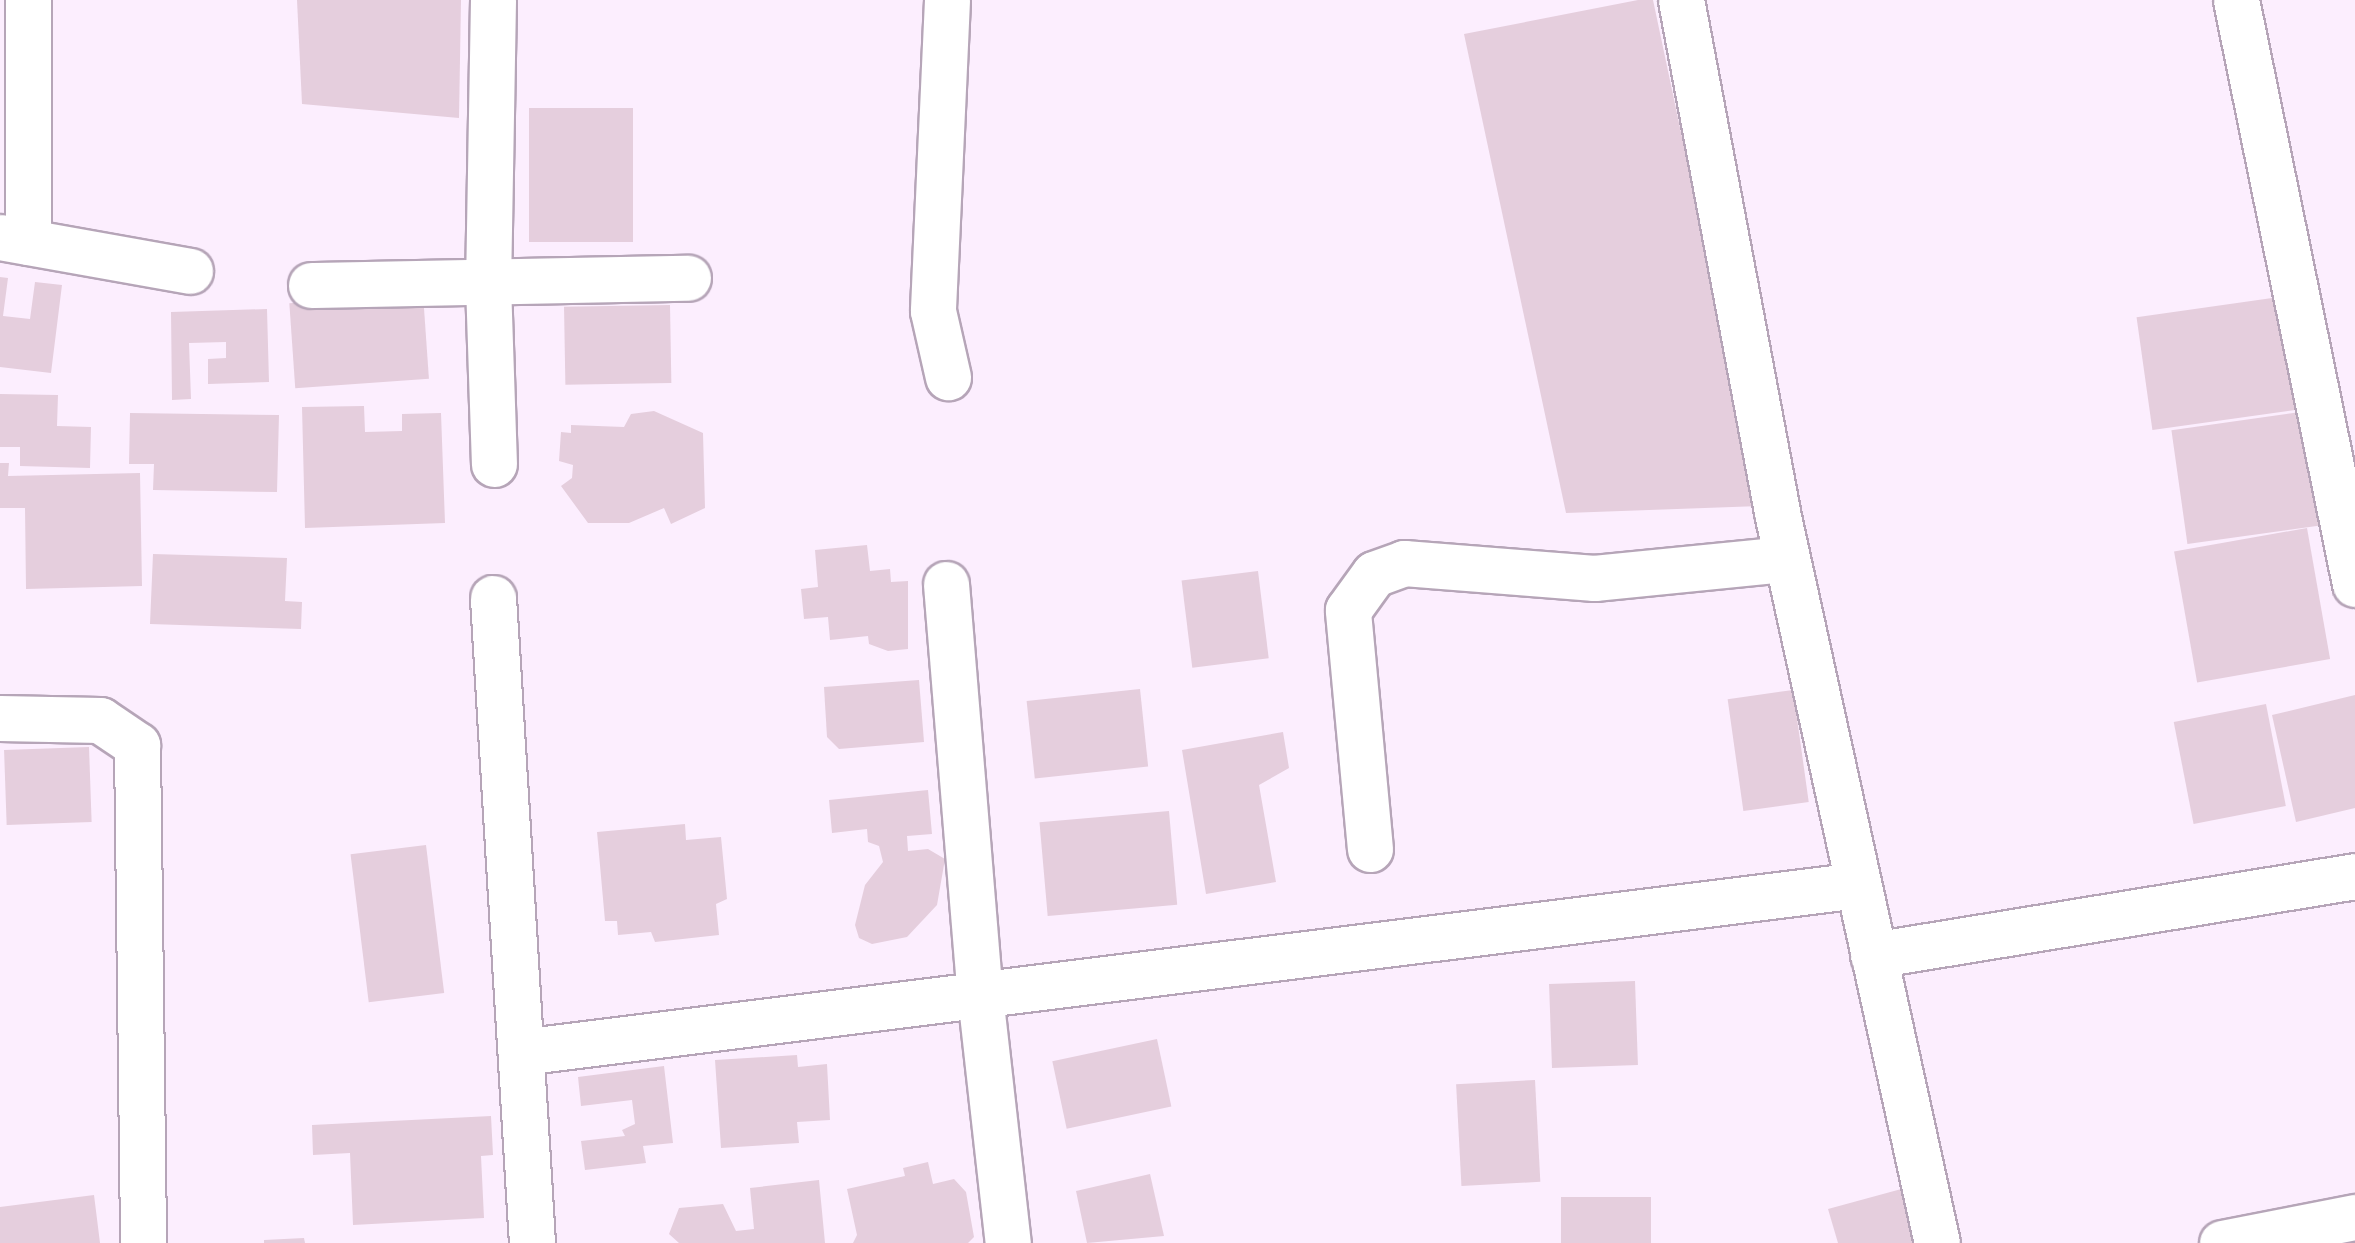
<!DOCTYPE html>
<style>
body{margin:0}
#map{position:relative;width:2355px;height:1243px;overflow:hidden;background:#fceefe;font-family:"Roboto Serif",serif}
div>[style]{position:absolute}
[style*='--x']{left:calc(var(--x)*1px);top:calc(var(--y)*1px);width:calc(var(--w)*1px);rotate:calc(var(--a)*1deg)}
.building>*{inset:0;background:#e5cedd;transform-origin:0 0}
.roads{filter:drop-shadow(2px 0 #b6a5b8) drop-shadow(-2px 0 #b6a5b8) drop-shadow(0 2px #b6a5b8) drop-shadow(0 -2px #b6a5b8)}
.street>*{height:45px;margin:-22.5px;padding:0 22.5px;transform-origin:22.5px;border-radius:22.5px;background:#fff}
span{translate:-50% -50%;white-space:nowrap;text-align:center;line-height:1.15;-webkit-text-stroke:8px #fff;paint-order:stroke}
</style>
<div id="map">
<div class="building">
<i style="clip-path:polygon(297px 0,461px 0,459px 118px,302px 104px)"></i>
<i style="clip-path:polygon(1638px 0,1653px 0,1760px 506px,1566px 513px,1464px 34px)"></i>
<i style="left:633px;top:108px;width:134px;height:104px;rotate:90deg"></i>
<i style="clip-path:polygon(0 277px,8px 278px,3px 316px,30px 319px,35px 282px,62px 285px,51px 373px,0 367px)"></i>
<i style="left:423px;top:294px;width:85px;height:134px;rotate:86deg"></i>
<i style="left:2294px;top:295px;width:114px;height:159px;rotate:82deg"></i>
<i style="left:670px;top:305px;width:78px;height:106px;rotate:89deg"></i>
<i style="clip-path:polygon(267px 309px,269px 382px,208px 384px,208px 359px,226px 358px,226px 342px,189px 343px,191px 399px,172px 400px,171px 312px)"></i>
<i style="clip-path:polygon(0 394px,58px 395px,57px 426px,91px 427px,90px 468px,20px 466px,20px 447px,0 447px)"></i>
<i style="clip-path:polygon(364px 406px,365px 432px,402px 431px,402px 414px,441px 413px,445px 523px,305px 528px,302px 407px)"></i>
<i style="left:2315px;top:410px;width:115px;height:145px;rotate:82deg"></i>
<i style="clip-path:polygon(654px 411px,703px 433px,705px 508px,671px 524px,664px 508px,629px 523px,588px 523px,561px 486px,572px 478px,573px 465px,559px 461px,561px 432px,571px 433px,571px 425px,624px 427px,631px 414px)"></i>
<i style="clip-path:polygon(130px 413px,279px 415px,277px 492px,153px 490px,154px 464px,129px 464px)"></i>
<i style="clip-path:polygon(0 463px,9px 463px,8px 476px,140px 473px,142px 586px,26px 589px,25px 508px,0 508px)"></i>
<i style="left:2307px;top:528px;width:133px;height:135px;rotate:80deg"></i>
<i style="clip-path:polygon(867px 545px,870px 571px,890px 569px,891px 582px,908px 581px,908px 649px,888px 651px,869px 644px,868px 636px,830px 640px,828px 617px,804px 619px,801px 589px,818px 587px,815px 550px)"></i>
<i style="clip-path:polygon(153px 554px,287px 558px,285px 601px,302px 602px,301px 629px,150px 624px)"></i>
<i style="left:1258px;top:571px;width:88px;height:77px;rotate:83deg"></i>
<i style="clip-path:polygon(919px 680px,924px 742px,839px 749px,827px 737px,824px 687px)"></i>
<i style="left:1140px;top:689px;width:78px;height:114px;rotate:84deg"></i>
<i style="left:1793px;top:690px;width:113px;height:66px;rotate:82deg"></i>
<i style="clip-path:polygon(2355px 695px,2355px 808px,2296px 822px,2272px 715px)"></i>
<i style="left:2266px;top:704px;width:104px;height:94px;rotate:79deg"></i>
<i style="clip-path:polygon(1283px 732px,1289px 768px,1259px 785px,1276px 882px,1206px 894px,1182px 750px)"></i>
<i style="left:89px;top:747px;width:75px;height:85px;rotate:88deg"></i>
<i style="clip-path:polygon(928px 790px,932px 834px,907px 836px,908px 851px,928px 849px,945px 859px,937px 905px,907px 937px,872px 944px,859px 938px,855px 925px,865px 885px,883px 862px,879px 846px,868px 842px,867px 829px,832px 833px,829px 800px)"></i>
<i style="left:1169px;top:811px;width:94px;height:130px;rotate:85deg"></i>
<i style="clip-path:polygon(685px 824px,686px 840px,721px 837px,727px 899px,716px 904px,719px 935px,655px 942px,651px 932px,618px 935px,617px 921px,605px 921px,597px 832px)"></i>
<i style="left:426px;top:845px;width:149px;height:76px;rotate:83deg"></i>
<i style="left:1635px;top:981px;width:84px;height:86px;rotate:88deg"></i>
<i style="left:1157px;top:1039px;width:69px;height:107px;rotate:78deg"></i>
<i style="clip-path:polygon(797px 1055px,798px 1067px,827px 1064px,830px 1120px,797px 1122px,799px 1143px,721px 1148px,715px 1060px)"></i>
<i style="clip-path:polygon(664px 1066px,673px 1143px,643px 1146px,646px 1163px,585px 1170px,581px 1141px,625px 1136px,622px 1130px,635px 1124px,632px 1100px,581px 1106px,578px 1077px)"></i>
<i style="left:1535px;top:1080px;width:102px;height:79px;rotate:87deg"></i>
<i style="clip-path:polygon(491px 1116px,493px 1155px,481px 1156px,484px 1218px,353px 1225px,350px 1153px,313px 1155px,312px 1125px)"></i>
<i style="clip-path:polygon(928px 1162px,933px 1184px,954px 1179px,966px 1192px,974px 1237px,968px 1243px,853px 1243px,857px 1235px,847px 1189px,905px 1176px,903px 1168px)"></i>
<i style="clip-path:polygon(1150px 1174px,1164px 1236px,1087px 1243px,1076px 1191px)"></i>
<i style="clip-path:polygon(819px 1180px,825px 1243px,679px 1243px,669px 1234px,679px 1208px,723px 1204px,736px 1231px,754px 1229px,750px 1188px)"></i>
<i style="clip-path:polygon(1905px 1188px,1920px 1243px,1838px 1243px,1828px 1209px)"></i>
<i style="clip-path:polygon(94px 1195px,100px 1243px,0 1243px,0 1207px)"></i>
<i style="left:1651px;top:1197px;width:46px;height:90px;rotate:90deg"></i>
<i style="clip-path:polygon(304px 1238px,305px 1243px,264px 1243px,264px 1240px)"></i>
</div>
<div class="roads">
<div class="street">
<i style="--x:493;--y:0;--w:284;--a:91"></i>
<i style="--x:488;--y:284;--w:180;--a:88.1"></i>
<i style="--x:947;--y:0;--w:311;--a:92.6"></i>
<i style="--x:933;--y:311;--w:68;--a:77.2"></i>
<i style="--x:1681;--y:0;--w:526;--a:79.37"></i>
<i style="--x:1778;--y:517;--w:743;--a:77.65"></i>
<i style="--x:2236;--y:0;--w:596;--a:78.48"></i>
<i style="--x:0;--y:237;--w:193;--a:10.1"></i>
<i style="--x:28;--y:242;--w:242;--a:-90"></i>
<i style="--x:311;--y:285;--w:377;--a:-1.1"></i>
<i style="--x:946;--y:584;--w:412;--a:85.3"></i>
<i style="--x:980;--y:995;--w:250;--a:83.6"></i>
<i style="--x:493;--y:598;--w:646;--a:86.54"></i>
<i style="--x:0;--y:718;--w:100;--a:1.1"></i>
<i style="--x:100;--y:720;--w:45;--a:34"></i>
<i style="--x:137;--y:745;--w:498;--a:89.3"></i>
<i style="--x:1370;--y:849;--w:240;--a:-95.3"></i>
<i style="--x:1348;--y:610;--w:44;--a:-54.2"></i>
<i style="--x:1374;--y:574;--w:32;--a:-20"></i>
<i style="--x:1404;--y:563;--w:191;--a:4.5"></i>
<i style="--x:1594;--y:578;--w:193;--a:-5.7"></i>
<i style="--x:1873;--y:955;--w:488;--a:-9.3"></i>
<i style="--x:521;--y:1052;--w:1347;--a:-7.12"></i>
<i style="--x:2222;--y:1243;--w:136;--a:-11.1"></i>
</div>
</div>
</div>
